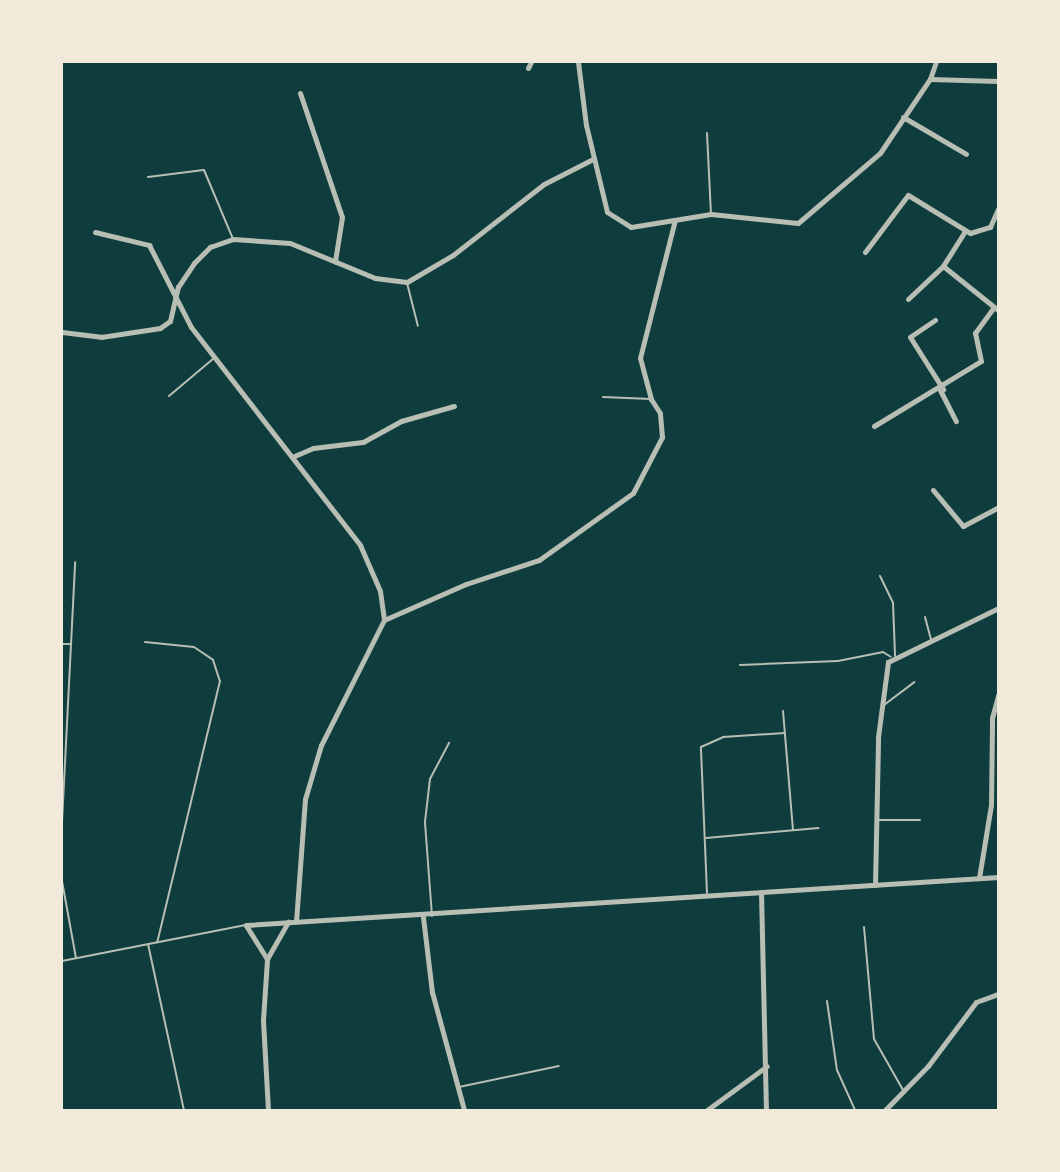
<!DOCTYPE html>
<style>
body{margin:0}
#map{position:relative;width:1060px;height:1172px;overflow:hidden;background:#0f3d3e;font-family:Helvetica,sans-serif}
div>[style]{position:absolute}
[style*='--x']{left:calc(var(--x)*1px);top:calc(var(--y)*1px);width:calc(var(--w)*1px);rotate:calc(var(--a)*1deg)}
.service>*{height:2px;margin:-1px;padding:0 1px;transform-origin:1px;border-radius:1px;background:#b8beb3}
.minor>*{height:5px;margin:-2.5px;padding:0 2.5px;transform-origin:2.5px;border-radius:2.5px;background:#b8beb3}
span{translate:-50% -50%;white-space:nowrap;text-align:center;line-height:1.15;-webkit-text-stroke:6px #f1e9da;paint-order:stroke}
.frame{position:absolute;inset:0;border:63px solid #f1e9da;pointer-events:none}
</style>
<div id="map">
<div class="service">
<i style="--x:707;--y:133;--w:81;--a:87.2"></i>
<i style="--x:148;--y:177;--w:56;--a:-7.1"></i>
<i style="--x:204;--y:170;--w:75;--a:67.2"></i>
<i style="--x:407;--y:283;--w:44;--a:75.7"></i>
<i style="--x:169;--y:396;--w:59;--a:-40.2"></i>
<i style="--x:603;--y:397;--w:48;--a:2.4"></i>
<i style="--x:880;--y:576;--w:30;--a:64"></i>
<i style="--x:893;--y:603;--w:53;--a:87.8"></i>
<i style="--x:925;--y:617;--w:24;--a:75"></i>
<i style="--x:145;--y:642;--w:49;--a:5.8"></i>
<i style="--x:194;--y:647;--w:23;--a:34"></i>
<i style="--x:213;--y:660;--w:22;--a:72"></i>
<i style="--x:220;--y:681;--w:269;--a:103.5"></i>
<i style="--x:62;--y:644;--w:9;--a:0"></i>
<i style="--x:740;--y:665;--w:98;--a:-2.3"></i>
<i style="--x:838;--y:661;--w:46;--a:-11.3"></i>
<i style="--x:883;--y:652;--w:9;--a:32"></i>
<i style="--x:884;--y:705;--w:38;--a:-37"></i>
<i style="--x:783;--y:711;--w:119;--a:85.2"></i>
<i style="--x:878;--y:820;--w:42;--a:0"></i>
<i style="--x:62;--y:822;--w:260;--a:-87.1"></i>
<i style="--x:706;--y:838;--w:113;--a:-5.1"></i>
<i style="--x:62;--y:881;--w:78;--a:79.7"></i>
<i style="--x:707;--y:893;--w:146;--a:-92.4"></i>
<i style="--x:701;--y:747;--w:24;--a:-24"></i>
<i style="--x:723;--y:737;--w:62;--a:-3.7"></i>
<i style="--x:432;--y:916;--w:94;--a:-94.3"></i>
<i style="--x:425;--y:822;--w:43;--a:-83.4"></i>
<i style="--x:430;--y:779;--w:41;--a:-62.2"></i>
<i style="--x:864;--y:927;--w:112;--a:84.9"></i>
<i style="--x:874;--y:1039;--w:59;--a:60.4"></i>
<i style="--x:148;--y:944;--w:170;--a:77.8"></i>
<i style="--x:62;--y:961;--w:187;--a:-11.1"></i>
<i style="--x:827;--y:1001;--w:70;--a:81.8"></i>
<i style="--x:837;--y:1070;--w:44;--a:65.8"></i>
<i style="--x:459;--y:1087;--w:102;--a:-11.9"></i>
</div>
<div class="minor">
<i style="--x:578;--y:62;--w:64;--a:82.8"></i>
<i style="--x:586;--y:125;--w:89;--a:76.4"></i>
<i style="--x:607;--y:212;--w:28;--a:32"></i>
<i style="--x:631;--y:227;--w:81;--a:-9.2"></i>
<i style="--x:711;--y:214;--w:87;--a:5.9"></i>
<i style="--x:798;--y:223;--w:108;--a:-40.5"></i>
<i style="--x:880;--y:153;--w:89;--a:-56"></i>
<i style="--x:930;--y:79;--w:68;--a:1.7"></i>
<i style="--x:528;--y:68;--w:7;--a:-63"></i>
<i style="--x:930;--y:79;--w:18;--a:-71"></i>
<i style="--x:300;--y:93;--w:131;--a:71.3"></i>
<i style="--x:342;--y:217;--w:45;--a:99"></i>
<i style="--x:903;--y:117;--w:73;--a:30.4"></i>
<i style="--x:965;--y:231;--w:41;--a:122.2"></i>
<i style="--x:943;--y:266;--w:70;--a:38.7"></i>
<i style="--x:95;--y:232;--w:56;--a:13.5"></i>
<i style="--x:149;--y:245;--w:92;--a:62.9"></i>
<i style="--x:191;--y:327;--w:276;--a:52.2"></i>
<i style="--x:360;--y:545;--w:50;--a:66.5"></i>
<i style="--x:380;--y:591;--w:29;--a:82"></i>
<i style="--x:384;--y:620;--w:140;--a:116.7"></i>
<i style="--x:321;--y:745;--w:56;--a:106.5"></i>
<i style="--x:305;--y:799;--w:122;--a:94.2"></i>
<i style="--x:865;--y:252;--w:71;--a:-53"></i>
<i style="--x:908;--y:195;--w:73;--a:31.5"></i>
<i style="--x:970;--y:233;--w:21;--a:-17"></i>
<i style="--x:990;--y:227;--w:20;--a:-66"></i>
<i style="--x:908;--y:299;--w:48;--a:-43.3"></i>
<i style="--x:935;--y:320;--w:30;--a:146"></i>
<i style="--x:910;--y:337;--w:62;--a:57.6"></i>
<i style="--x:62;--y:332;--w:39;--a:7"></i>
<i style="--x:101;--y:337;--w:60;--a:-8.7"></i>
<i style="--x:160;--y:328;--w:12;--a:-35"></i>
<i style="--x:170;--y:321;--w:35;--a:-77"></i>
<i style="--x:178;--y:287;--w:29;--a:-56"></i>
<i style="--x:194;--y:263;--w:23;--a:-45"></i>
<i style="--x:210;--y:247;--w:24;--a:-19"></i>
<i style="--x:233;--y:239;--w:57;--a:4"></i>
<i style="--x:290;--y:243;--w:92;--a:22.4"></i>
<i style="--x:375;--y:278;--w:32;--a:7"></i>
<i style="--x:407;--y:282;--w:53;--a:-30.4"></i>
<i style="--x:453;--y:255;--w:115;--a:-38"></i>
<i style="--x:544;--y:184;--w:55;--a:-27"></i>
<i style="--x:940;--y:390;--w:35;--a:63"></i>
<i style="--x:874;--y:426;--w:125;--a:-31.3"></i>
<i style="--x:981;--y:361;--w:29;--a:-102"></i>
<i style="--x:975;--y:333;--w:31;--a:-54"></i>
<i style="--x:292;--y:457;--w:23;--a:-23"></i>
<i style="--x:313;--y:448;--w:50;--a:-6.8"></i>
<i style="--x:363;--y:442;--w:43;--a:-28.9"></i>
<i style="--x:401;--y:421;--w:55;--a:-15.8"></i>
<i style="--x:933;--y:490;--w:47;--a:50.2"></i>
<i style="--x:963;--y:526;--w:40;--a:-28"></i>
<i style="--x:384;--y:620;--w:90;--a:-23.7"></i>
<i style="--x:466;--y:584;--w:77;--a:-18.2"></i>
<i style="--x:539;--y:560;--w:115;--a:-35.5"></i>
<i style="--x:633;--y:493;--w:63;--a:-62.6"></i>
<i style="--x:662;--y:437;--w:24;--a:-95"></i>
<i style="--x:660;--y:413;--w:17;--a:-123"></i>
<i style="--x:651;--y:399;--w:42;--a:-105"></i>
<i style="--x:640;--y:358;--w:142;--a:-75.8"></i>
<i style="--x:979;--y:878;--w:74;--a:-80.7"></i>
<i style="--x:991;--y:805;--w:87;--a:-89.3"></i>
<i style="--x:992;--y:718;--w:24;--a:-75"></i>
<i style="--x:875;--y:885;--w:148;--a:-88.8"></i>
<i style="--x:878;--y:737;--w:76;--a:-82.4"></i>
<i style="--x:888;--y:662;--w:123;--a:-26.1"></i>
<i style="--x:761;--y:892;--w:218;--a:88.7"></i>
<i style="--x:423;--y:917;--w:76;--a:83.2"></i>
<i style="--x:432;--y:992;--w:122;--a:74.8"></i>
<i style="--x:267;--y:959;--w:40;--a:-122"></i>
<i style="--x:246;--y:925;--w:754;--a:-3.65"></i>
<i style="--x:268;--y:1110;--w:90;--a:-93.2"></i>
<i style="--x:263;--y:1020;--w:61;--a:-86.2"></i>
<i style="--x:267;--y:959;--w:43;--a:-60.4"></i>
<i style="--x:707;--y:1110;--w:74;--a:-36.3"></i>
<i style="--x:885;--y:1110;--w:62;--a:-45.7"></i>
<i style="--x:928;--y:1066;--w:80;--a:-53.1"></i>
<i style="--x:976;--y:1002;--w:23;--a:-20"></i>
</div>
<div class="frame"></div>
</div>
